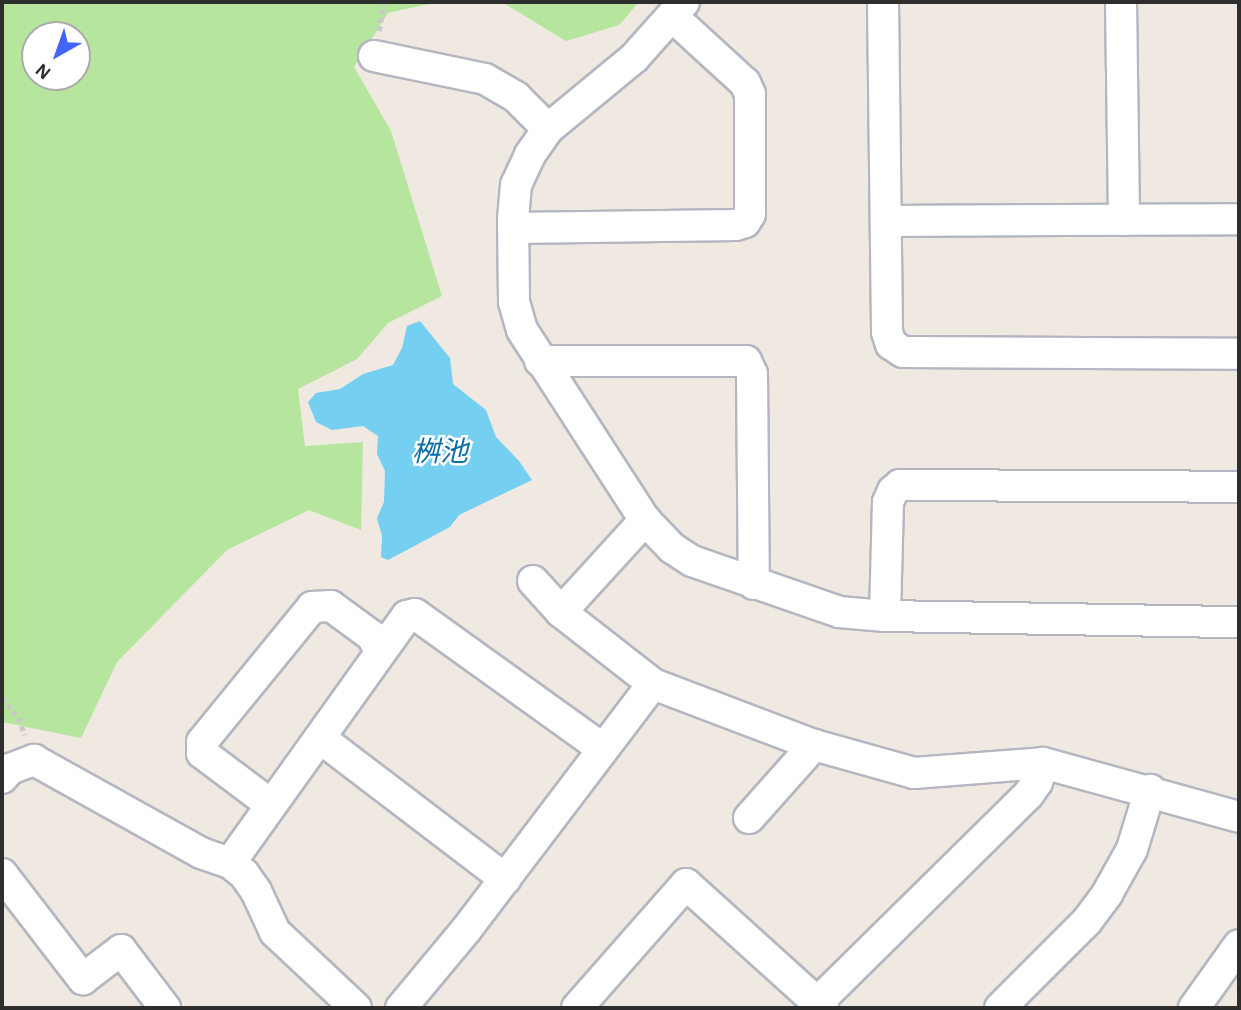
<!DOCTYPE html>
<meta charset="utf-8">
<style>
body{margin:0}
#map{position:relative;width:1241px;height:1010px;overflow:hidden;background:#efe9e1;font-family:"Alegreya Sans","Noto Sans JP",sans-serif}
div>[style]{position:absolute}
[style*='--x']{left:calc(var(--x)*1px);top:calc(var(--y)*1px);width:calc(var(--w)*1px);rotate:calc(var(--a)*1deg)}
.green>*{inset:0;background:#b6e59e}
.water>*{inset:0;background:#75cff0}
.path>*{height:4.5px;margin-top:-2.25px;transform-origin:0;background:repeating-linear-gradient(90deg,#c9c9c9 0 5px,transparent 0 8.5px)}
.roads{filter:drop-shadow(2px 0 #b4b7c1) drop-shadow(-2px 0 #b4b7c1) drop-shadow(0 2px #b4b7c1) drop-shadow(0 -2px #b4b7c1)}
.minor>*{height:30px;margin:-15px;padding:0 15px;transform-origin:15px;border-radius:15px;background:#fff}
span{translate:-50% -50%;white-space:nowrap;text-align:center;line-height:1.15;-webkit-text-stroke:5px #fff;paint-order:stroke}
.water-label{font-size:28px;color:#0d6fa3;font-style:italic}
.frame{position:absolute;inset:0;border:4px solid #2e2e2e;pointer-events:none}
.north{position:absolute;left:21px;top:21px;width:70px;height:70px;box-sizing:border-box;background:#fff;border:2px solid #ababab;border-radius:50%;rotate:220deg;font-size:19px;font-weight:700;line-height:28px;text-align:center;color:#2e2e2e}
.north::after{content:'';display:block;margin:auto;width:24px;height:32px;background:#4264fb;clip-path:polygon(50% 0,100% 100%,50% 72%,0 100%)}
</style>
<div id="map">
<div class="green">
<i style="clip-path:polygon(evenodd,2px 2px,438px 2px,388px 13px,354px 67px,391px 131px,442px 296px,388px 323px,357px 359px,298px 389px,305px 446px,363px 442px,361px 530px,309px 510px,227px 550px,117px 662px,81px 738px,2px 722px,2px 2px,35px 35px,77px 35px,77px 77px,35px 77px,35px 35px)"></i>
<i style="clip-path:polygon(502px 2px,639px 2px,619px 25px,566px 41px)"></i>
</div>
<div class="water">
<i style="clip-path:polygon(420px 321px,450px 358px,453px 384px,486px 410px,496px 437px,519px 461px,532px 480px,459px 515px,450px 527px,388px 560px,381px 557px,382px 536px,377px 518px,384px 502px,385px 471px,377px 454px,378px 436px,363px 426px,332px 430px,316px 422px,308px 402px,316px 393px,340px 389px,363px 374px,393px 365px,402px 348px,407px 326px)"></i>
</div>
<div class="path">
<i style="--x:379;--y:31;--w:29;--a:-80"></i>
<i style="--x:2;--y:698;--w:26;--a:50"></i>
<i style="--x:19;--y:718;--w:18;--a:71"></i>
</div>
<div class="roads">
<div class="minor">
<i style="--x:684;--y:2;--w:75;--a:131.8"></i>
<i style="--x:634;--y:58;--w:112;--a:140.5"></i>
<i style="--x:548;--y:129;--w:32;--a:125"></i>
<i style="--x:530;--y:155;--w:33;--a:115"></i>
<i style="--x:516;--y:185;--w:33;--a:95"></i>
<i style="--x:513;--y:218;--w:84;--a:89.3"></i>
<i style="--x:514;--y:302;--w:29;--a:74"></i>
<i style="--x:522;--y:330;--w:226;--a:57.1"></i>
<i style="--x:645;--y:520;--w:39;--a:46"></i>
<i style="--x:672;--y:548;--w:24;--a:33"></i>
<i style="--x:692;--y:561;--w:156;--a:19.1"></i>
<i style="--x:839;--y:612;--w:46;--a:5"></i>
<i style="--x:885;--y:616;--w:354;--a:1"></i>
<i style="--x:883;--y:2;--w:330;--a:89.3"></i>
<i style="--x:887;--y:332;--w:13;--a:72"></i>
<i style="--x:891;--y:344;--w:14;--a:34"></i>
<i style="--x:903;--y:352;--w:336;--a:0.3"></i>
<i style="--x:1121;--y:2;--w:218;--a:89.2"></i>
<i style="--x:374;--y:56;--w:113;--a:11.7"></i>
<i style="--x:485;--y:79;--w:36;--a:30"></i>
<i style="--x:516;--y:97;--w:45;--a:45"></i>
<i style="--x:886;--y:221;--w:353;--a:-0.3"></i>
<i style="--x:513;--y:228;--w:223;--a:-0.8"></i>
<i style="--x:736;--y:225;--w:9;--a:-18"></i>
<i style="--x:745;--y:222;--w:9;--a:-58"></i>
<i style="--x:750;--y:214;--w:120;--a:-90"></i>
<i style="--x:750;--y:94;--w:12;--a:-114"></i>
<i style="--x:745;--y:83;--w:99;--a:-137.5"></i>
<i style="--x:540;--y:361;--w:206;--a:0"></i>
<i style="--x:746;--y:361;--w:14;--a:65"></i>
<i style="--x:752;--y:374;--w:210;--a:89.5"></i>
<i style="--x:533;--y:581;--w:42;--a:47.9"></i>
<i style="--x:561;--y:612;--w:117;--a:38"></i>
<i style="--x:653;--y:684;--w:172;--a:20.8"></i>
<i style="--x:814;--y:745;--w:104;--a:15.6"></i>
<i style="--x:914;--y:773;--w:129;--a:-4.4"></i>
<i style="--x:1043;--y:763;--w:203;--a:15.4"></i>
<i style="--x:561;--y:612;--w:125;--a:-47.6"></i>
<i style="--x:885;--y:616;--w:114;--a:-88.5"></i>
<i style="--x:888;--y:502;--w:12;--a:-66"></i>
<i style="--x:893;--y:491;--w:9;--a:-41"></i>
<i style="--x:900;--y:485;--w:339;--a:0.3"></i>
<i style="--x:320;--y:738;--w:233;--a:37.3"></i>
<i style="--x:2;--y:778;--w:12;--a:-48"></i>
<i style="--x:10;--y:769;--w:26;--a:-21"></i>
<i style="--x:34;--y:760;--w:191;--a:29.1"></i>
<i style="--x:201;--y:853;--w:31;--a:19"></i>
<i style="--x:230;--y:863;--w:18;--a:38"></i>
<i style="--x:244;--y:874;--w:21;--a:55"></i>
<i style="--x:256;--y:891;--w:45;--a:65.1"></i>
<i style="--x:275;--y:932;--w:111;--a:43.2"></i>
<i style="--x:270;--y:804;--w:85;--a:-143.1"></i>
<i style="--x:202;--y:753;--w:11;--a:-90"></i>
<i style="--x:202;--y:742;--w:174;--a:-50.8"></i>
<i style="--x:312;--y:607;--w:19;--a:-3"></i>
<i style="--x:331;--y:606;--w:51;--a:36.2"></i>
<i style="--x:372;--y:636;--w:18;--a:63"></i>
<i style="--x:749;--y:818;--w:98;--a:-48.3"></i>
<i style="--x:230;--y:863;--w:304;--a:-54.4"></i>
<i style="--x:407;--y:616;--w:8;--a:-14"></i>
<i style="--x:415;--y:614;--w:231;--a:35.7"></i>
<i style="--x:2;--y:874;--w:133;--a:52.4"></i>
<i style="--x:83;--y:979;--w:48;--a:-37.3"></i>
<i style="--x:121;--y:950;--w:73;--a:52.8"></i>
<i style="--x:817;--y:1003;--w:296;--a:-44.6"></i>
<i style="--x:1028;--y:795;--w:16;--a:-55"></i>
<i style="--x:1037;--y:782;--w:20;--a:-72"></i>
<i style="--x:401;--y:1008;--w:102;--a:-50.2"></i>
<i style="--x:466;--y:930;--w:309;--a:-52.8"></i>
<i style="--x:577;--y:1008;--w:165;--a:-48.7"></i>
<i style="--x:686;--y:884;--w:185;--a:42.1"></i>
<i style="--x:1000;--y:1008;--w:123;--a:-45"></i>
<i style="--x:1087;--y:921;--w:34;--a:-53"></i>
<i style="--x:1107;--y:894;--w:51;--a:-60.9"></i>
<i style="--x:1132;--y:849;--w:62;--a:-73"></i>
<i style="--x:1194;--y:1008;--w:77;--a:-54.5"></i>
</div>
</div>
<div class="water-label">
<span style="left:440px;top:453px">桝池</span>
</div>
<div class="frame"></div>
<div class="north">N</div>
</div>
